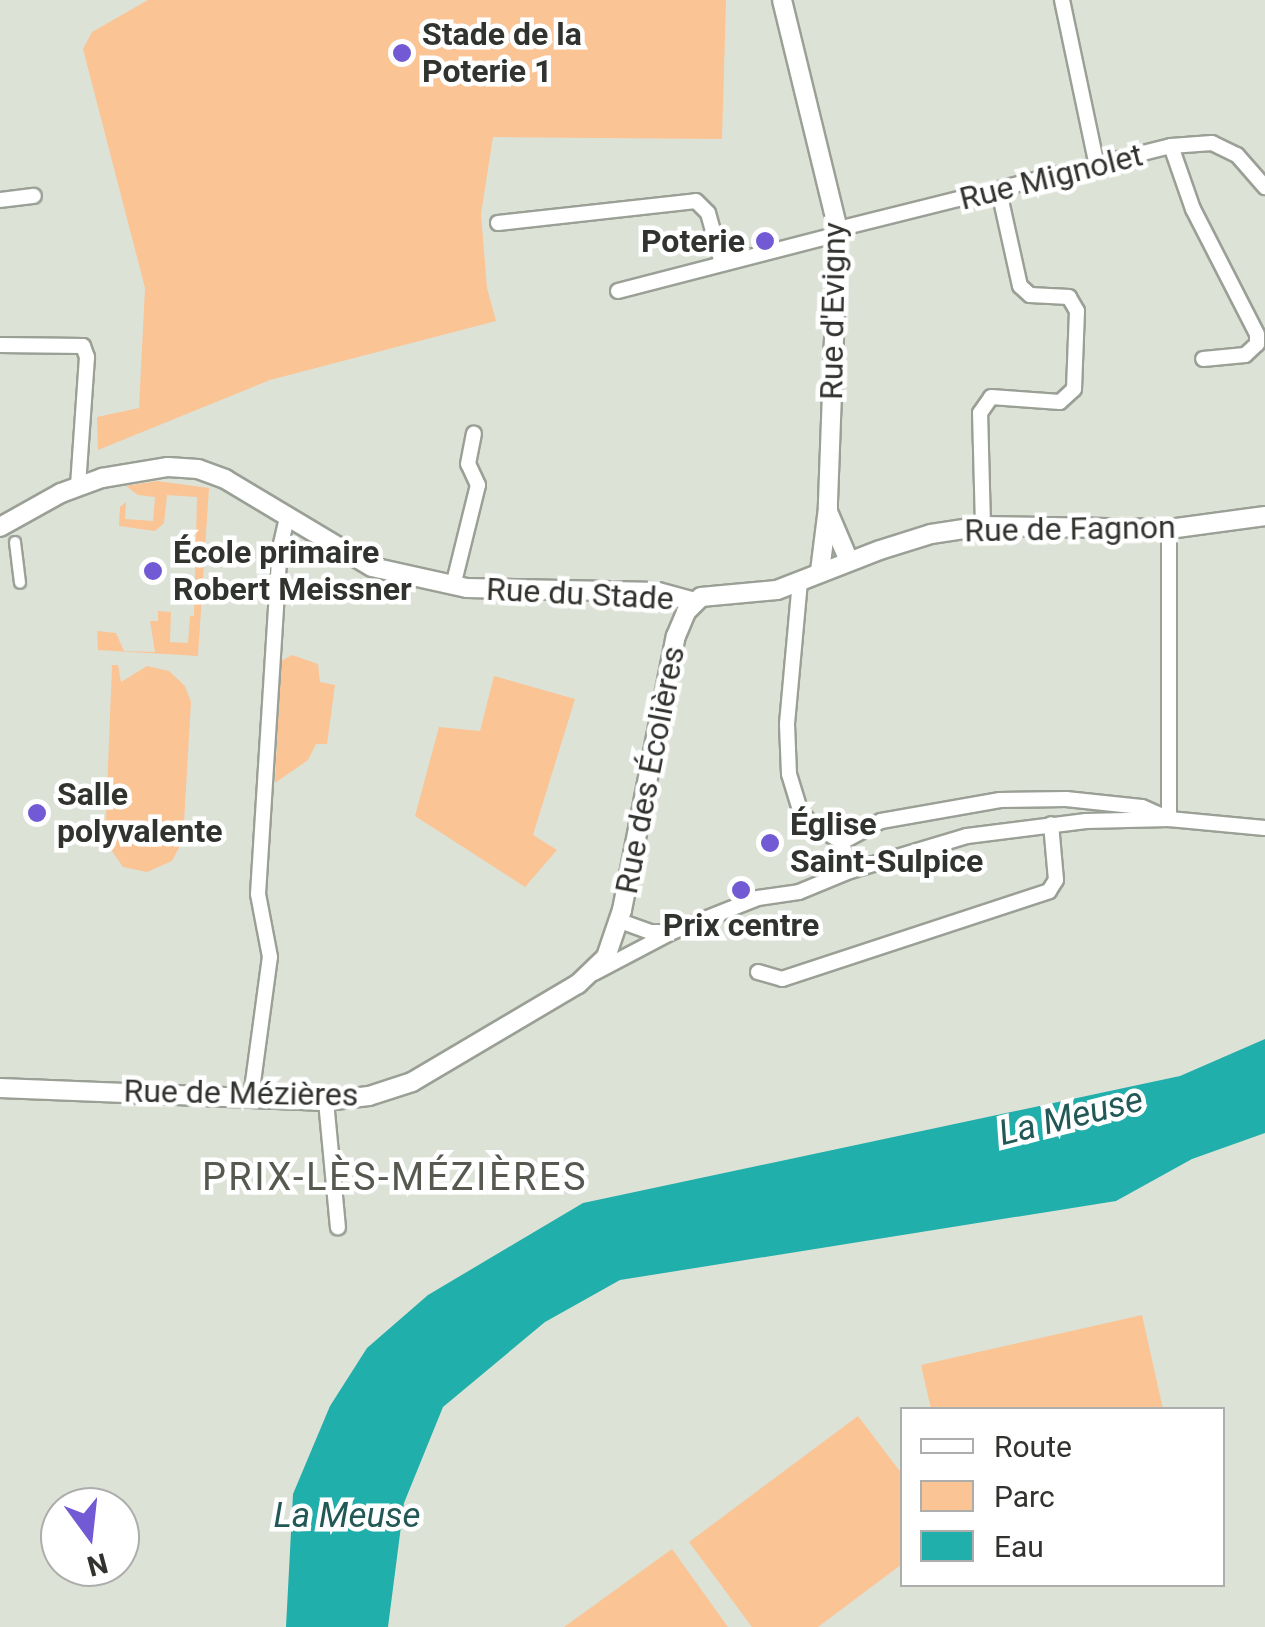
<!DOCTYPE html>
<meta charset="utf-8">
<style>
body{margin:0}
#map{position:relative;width:1265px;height:1627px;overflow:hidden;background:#dde2d7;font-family:Roboto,sans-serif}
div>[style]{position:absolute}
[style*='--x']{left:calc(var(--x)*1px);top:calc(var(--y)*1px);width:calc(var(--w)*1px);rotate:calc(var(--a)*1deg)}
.green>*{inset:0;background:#fac495}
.water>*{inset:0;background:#21afab}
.roads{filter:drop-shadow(2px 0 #9ba096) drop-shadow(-2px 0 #9ba096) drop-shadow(0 2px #9ba096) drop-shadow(0 -2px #9ba096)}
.pedestrian>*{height:10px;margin:-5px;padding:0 5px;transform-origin:5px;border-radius:5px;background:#fff}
.minor>*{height:14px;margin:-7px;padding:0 7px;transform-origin:7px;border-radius:7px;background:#fff}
.tertiary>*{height:18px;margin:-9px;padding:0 9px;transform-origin:9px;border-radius:9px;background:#fff}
.dots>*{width:28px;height:28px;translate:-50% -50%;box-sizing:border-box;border:5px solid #fff;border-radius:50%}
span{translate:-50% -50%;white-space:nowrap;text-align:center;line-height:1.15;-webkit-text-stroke:9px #fff;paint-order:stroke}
.poi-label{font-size:32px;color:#31332f;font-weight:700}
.left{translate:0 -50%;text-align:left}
.right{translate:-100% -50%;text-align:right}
.street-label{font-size:32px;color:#31332f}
.water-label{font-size:35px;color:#225856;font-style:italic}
.quarter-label{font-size:38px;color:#555950;letter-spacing:2.5px}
.legend{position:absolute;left:900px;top:1407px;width:325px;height:180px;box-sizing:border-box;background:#fff;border:2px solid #adadac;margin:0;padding:12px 18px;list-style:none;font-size:30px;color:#31332f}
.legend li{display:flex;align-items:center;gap:20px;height:50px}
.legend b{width:50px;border:2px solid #adadac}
.north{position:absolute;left:40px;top:1487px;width:100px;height:100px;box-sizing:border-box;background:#fff;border:2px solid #adadac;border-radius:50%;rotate:165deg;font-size:28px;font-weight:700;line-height:40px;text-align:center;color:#31332f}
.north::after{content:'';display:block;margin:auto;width:35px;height:45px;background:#725ad4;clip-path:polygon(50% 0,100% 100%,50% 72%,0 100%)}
</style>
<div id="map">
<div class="green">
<i style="clip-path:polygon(148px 0,726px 0,722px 139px,493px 137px,481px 214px,487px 288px,496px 321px,270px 380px,98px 450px,97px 417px,139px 408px,145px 288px,83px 49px,92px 32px)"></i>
<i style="clip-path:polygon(157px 481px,209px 488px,198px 656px,98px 650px,97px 631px,116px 633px,124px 651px,155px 652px,150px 621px,158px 621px,158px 611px,171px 612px,170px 642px,188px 643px,190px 616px,194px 616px,197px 497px,167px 495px,164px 523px,155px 531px,119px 526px,120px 507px,126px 502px,125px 519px,153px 521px,155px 497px,138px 495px,126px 486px)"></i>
<i style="clip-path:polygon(292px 655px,318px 664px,320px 682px,335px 685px,327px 744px,316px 744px,308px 760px,275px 783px,281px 661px)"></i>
<i style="clip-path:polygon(112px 665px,118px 665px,121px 682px,147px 666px,169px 671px,185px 686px,191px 702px,183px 840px,172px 861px,147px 872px,123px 867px,105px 841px)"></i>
<i style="clip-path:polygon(494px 676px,575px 699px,533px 835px,557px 850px,525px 887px,415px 816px,439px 727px,480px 731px)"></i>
<i style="clip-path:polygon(1142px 1315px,1163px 1409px,931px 1409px,921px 1365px)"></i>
<i style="clip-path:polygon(858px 1416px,902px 1474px,902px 1564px,818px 1627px,752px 1627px,689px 1542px)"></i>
<i style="clip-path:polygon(672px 1549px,728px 1627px,564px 1627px)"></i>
</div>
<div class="water">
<i style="clip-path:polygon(1265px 1039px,1265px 1133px,1192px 1159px,1116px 1201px,620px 1280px,545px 1322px,443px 1407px,404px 1503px,388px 1627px,286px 1627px,293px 1494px,330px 1406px,367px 1348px,428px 1295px,583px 1203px,1180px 1076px)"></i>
</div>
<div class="roads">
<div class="pedestrian">
<i style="--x:15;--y:542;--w:41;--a:83"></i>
</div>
<div class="minor">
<i style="--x:1062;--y:0;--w:170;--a:78.1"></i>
<i style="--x:1171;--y:146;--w:41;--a:-4.2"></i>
<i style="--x:1212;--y:143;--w:28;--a:26"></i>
<i style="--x:1237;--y:155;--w:43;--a:48.8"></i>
<i style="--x:0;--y:200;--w:34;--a:-7"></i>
<i style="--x:498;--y:223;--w:199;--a:-6.3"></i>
<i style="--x:696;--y:201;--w:17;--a:45"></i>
<i style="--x:708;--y:213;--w:52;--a:74.4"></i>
<i style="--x:838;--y:229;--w:343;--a:-14"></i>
<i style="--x:1171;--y:146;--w:67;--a:70.8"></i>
<i style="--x:1193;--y:209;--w:140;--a:62.9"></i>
<i style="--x:1257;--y:334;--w:10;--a:90"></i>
<i style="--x:1257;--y:344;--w:16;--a:137"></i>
<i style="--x:1245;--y:355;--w:42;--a:174.6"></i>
<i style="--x:618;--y:291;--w:227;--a:-14.5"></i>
<i style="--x:0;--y:345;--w:83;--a:0.7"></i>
<i style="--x:83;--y:346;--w:12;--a:70"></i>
<i style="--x:87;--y:357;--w:130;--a:94"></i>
<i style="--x:983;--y:526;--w:113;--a:-91.5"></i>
<i style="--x:980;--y:413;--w:19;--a:-55"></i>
<i style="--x:991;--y:397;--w:69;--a:4.1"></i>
<i style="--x:1060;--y:402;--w:19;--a:-43"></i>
<i style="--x:1074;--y:389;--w:78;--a:-87.8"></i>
<i style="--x:1077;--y:311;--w:16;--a:-120"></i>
<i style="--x:1069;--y:297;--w:39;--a:-177"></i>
<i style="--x:1030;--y:295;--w:13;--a:-138"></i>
<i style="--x:1020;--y:286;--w:97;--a:-102.5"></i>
<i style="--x:800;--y:581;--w:144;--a:95.2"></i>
<i style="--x:787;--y:724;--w:50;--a:87.7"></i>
<i style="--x:789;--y:774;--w:38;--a:73"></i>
<i style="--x:800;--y:810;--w:18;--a:52"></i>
<i style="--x:811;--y:824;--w:36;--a:30"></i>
<i style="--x:842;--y:842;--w:30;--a:75"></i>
<i style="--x:453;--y:586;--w:104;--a:-76.1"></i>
<i style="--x:478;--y:485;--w:23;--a:-115"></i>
<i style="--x:468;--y:464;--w:31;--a:-79"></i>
<i style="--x:842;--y:842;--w:44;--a:-28.3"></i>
<i style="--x:881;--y:821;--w:121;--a:-10"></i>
<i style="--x:1000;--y:800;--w:66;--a:-0.9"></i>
<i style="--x:1066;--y:799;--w:76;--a:6"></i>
<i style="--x:1142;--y:807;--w:30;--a:24"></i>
<i style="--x:1169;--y:819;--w:290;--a:-90"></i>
<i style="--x:620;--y:921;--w:32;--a:20"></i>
<i style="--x:650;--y:932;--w:17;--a:0"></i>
<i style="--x:758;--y:972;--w:25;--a:16"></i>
<i style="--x:782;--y:979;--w:281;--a:-18.2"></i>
<i style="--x:1049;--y:891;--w:13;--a:-58"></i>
<i style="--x:1056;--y:880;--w:56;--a:-95.1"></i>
<i style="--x:594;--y:973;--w:88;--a:-27.7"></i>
<i style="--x:672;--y:932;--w:92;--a:-21.6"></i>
<i style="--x:758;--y:898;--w:41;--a:-8.3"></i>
<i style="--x:799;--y:892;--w:55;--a:-22.4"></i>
<i style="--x:850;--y:871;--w:122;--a:-16.7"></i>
<i style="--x:967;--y:836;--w:120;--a:-7.2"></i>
<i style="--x:1086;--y:821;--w:83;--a:-1.4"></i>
<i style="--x:1169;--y:819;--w:96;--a:5.4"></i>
<i style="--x:251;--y:1097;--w:141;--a:-82.3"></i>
<i style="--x:270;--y:957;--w:64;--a:-100.8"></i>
<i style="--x:258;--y:894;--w:347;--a:-86.4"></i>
<i style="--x:280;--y:548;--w:32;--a:-77"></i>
<i style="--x:326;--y:1101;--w:127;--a:84.6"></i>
</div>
<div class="tertiary">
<i style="--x:782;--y:0;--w:236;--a:76.3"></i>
<i style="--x:838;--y:229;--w:279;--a:92.1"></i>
<i style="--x:828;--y:508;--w:64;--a:97.2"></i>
<i style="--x:829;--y:514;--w:51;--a:66.9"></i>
<i style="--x:0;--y:527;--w:70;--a:-29.1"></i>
<i style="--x:61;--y:493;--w:44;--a:-20.1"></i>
<i style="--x:102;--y:478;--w:67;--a:-9.5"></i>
<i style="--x:168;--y:467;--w:30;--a:4"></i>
<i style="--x:198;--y:469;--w:29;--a:20"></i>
<i style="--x:225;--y:479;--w:171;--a:30.9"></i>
<i style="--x:372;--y:567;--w:97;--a:12.5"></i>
<i style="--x:467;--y:588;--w:191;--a:1.2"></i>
<i style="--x:658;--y:592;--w:38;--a:15"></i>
<i style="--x:0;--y:1088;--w:326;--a:2.3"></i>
<i style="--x:326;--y:1101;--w:43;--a:-6.6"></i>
<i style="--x:369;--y:1096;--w:45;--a:-18"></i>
<i style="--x:412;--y:1082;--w:193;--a:-30.6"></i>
<i style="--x:578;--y:984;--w:39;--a:-44"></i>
<i style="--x:606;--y:957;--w:50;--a:-71.2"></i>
<i style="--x:622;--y:910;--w:279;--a:-78.9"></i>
<i style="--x:676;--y:636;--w:26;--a:-67"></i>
<i style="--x:686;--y:612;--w:21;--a:-45"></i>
<i style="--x:701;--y:597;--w:76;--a:-5.3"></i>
<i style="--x:777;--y:590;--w:110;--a:-21.2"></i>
<i style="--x:880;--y:550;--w:53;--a:-17.4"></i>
<i style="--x:931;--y:534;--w:53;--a:-8.7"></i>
<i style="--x:983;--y:526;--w:186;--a:0.9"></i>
<i style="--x:1169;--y:529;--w:97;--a:-7.7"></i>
</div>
</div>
<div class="dots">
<i style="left:402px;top:53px;background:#725ad4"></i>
<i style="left:765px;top:241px;background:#725ad4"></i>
<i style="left:153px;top:571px;background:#725ad4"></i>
<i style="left:37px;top:813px;background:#725ad4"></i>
<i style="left:770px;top:843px;background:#725ad4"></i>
<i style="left:741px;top:890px;background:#725ad4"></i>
</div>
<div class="poi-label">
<span class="left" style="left:422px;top:53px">Stade de la<br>Poterie 1</span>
<span class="right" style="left:745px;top:241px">Poterie</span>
<span class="left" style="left:173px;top:571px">École primaire<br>Robert Meissner</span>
<span class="left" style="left:57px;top:813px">Salle<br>polyvalente</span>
<span class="left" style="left:790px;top:843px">Église<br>Saint-Sulpice</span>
<span style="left:741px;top:925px">Prix centre</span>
</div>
<div class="street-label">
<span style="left:1051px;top:177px;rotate:-14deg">Rue Mignolet</span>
<span style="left:833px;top:311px;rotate:-89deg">Rue d'Evigny</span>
<span style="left:1070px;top:529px;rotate:-1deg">Rue de Fagnon</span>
<span style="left:580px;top:594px;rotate:3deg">Rue du Stade</span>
<span style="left:650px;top:770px;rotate:-79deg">Rue des Écolières</span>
<span style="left:241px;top:1093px;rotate:1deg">Rue de Mézières</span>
</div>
<div class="water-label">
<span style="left:1071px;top:1117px;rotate:-14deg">La Meuse</span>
<span style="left:347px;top:1516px">La Meuse</span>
</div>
<div class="quarter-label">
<span style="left:395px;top:1178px">PRIX-LÈS-MÉZIÈRES</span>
</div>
<ul class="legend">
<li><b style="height:12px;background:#fff"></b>Route</li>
<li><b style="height:28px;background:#fac495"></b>Parc</li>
<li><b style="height:28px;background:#21afab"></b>Eau</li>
</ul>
<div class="north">N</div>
</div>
